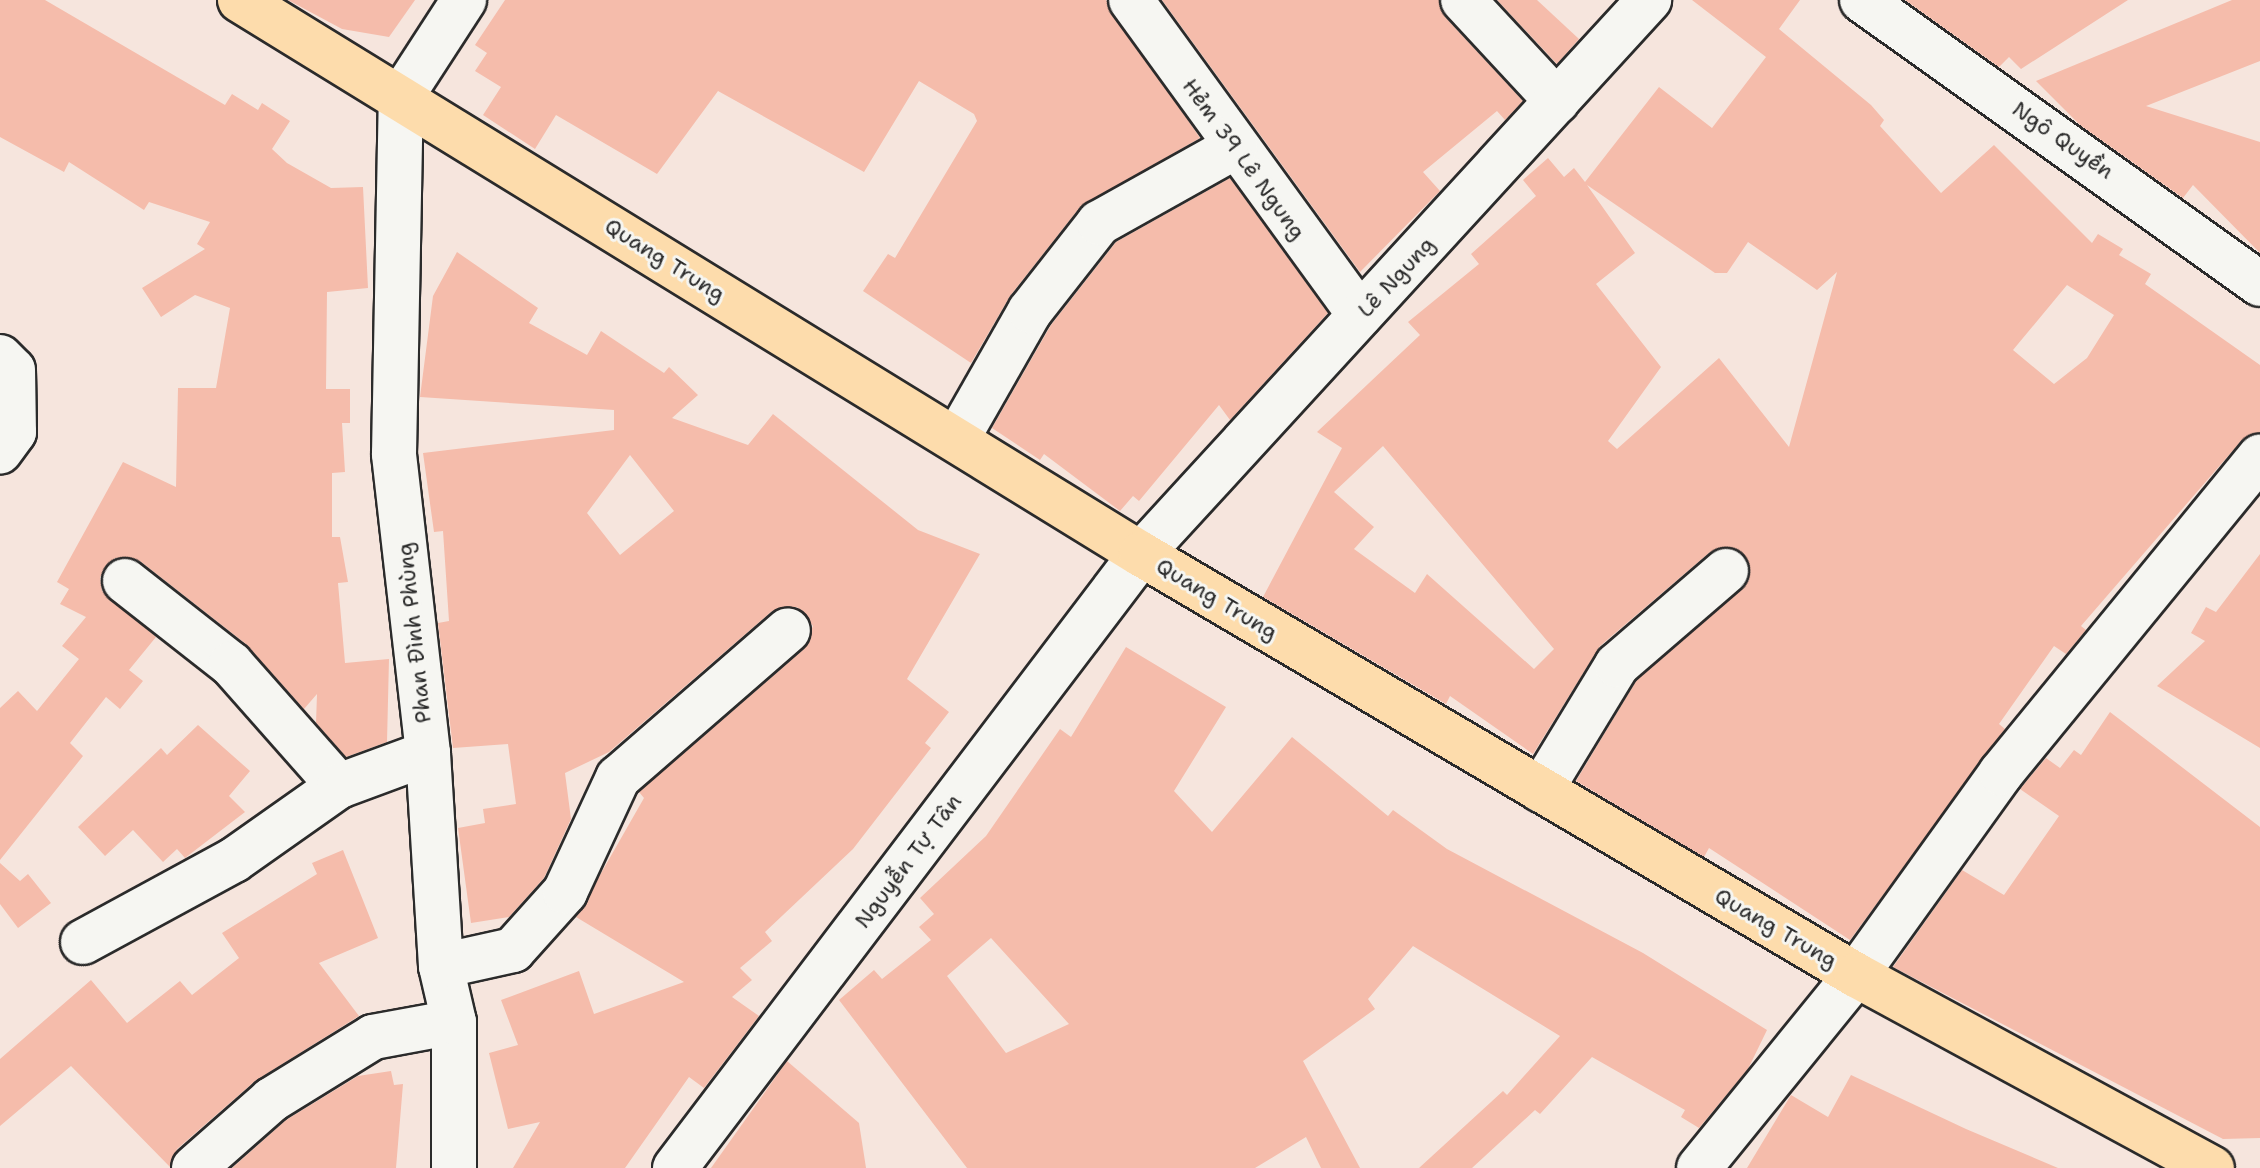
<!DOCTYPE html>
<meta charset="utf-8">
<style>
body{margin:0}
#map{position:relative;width:2260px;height:1168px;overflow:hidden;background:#f6e5dd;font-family:"Shantell Sans",sans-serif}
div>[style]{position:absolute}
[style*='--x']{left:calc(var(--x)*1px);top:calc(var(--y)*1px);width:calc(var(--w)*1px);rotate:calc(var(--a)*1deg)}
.building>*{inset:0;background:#f5bcab}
.roads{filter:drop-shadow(2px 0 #2b2b2b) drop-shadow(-2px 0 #2b2b2b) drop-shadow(0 2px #2b2b2b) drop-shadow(0 -2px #2b2b2b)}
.minor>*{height:44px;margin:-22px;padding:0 22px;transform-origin:22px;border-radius:22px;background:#f6f6f2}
.major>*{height:44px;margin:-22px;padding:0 22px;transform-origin:22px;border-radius:22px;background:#fddcac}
span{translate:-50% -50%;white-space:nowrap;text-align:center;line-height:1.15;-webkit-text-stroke:6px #f6f6f2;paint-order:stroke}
.street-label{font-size:22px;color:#2b2b2b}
</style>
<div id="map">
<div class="building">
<i style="clip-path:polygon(0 0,45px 0,225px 105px,232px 94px,258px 110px,262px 103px,290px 121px,272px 149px,287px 163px,331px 188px,363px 187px,368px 288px,327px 292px,326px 389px,350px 389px,350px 423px,342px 423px,345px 472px,332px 473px,332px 537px,340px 537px,348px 582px,338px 583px,345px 663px,389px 659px,387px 742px,346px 757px,316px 723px,317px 694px,304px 709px,246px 644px,140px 561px,115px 558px,100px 577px,102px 591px,156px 637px,129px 670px,143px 681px,120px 709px,106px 697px,70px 743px,83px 756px,0 860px,0 708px,18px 691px,37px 711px,79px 659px,62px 646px,86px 617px,60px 604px,69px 589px,57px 582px,123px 462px,176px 487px,178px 388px,216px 388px,230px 308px,195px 295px,161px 317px,142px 288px,205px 249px,197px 244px,210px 222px,149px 202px,144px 210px,69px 162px,64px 172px,0 137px)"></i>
<i style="clip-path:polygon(288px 0,415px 0,389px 37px,342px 29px)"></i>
<i style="clip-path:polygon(505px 0,1106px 0,1200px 138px,1080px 207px,1010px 296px,971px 363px,863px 291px,888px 254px,895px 258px,977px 121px,974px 114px,919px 81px,864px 172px,718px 91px,657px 174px,556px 115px,535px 149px,483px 115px,501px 87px,475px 71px,487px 53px,475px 45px)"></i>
<i style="clip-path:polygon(1162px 0,1439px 0,1445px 17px,1523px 101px,1505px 120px,1497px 111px,1423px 172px,1440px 191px,1360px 272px)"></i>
<i style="clip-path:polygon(1497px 0,1537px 0,1579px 39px,1557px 64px)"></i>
<i style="clip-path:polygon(evenodd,1692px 0,1800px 0,1779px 29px,1871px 105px,1884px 120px,1880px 126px,1941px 193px,1994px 145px,2092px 243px,2098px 234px,2123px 249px,2119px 255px,2151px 274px,2145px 284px,2260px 365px,2260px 433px,2241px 441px,2081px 626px,2086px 630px,2066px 654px,2054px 646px,1999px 724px,2005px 729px,1850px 940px,1709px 848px,1704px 857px,1576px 781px,1636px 681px,1749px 580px,1750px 566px,1735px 548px,1710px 552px,1600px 646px,1533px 754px,1450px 696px,1446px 704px,1263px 597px,1342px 448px,1317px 432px,1420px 335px,1408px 322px,1479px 264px,1471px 254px,1536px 196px,1523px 180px,1548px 158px,1564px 177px,1574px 168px,1585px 182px,1659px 87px,1712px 128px,1766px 57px,1692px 0,1587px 185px,1715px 273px,1727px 273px,1748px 242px,1817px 290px,1837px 272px,1789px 447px,1719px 358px,1617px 449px,1608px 441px,1661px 367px,1596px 284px,1635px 253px,1587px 185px,1692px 0,2067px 285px,2114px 315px,2087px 358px,2054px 384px,2013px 350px,2067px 285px,1692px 0,1383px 446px,1554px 649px,1534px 669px,1427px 574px,1415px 593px,1354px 549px,1374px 527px,1334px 492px,1383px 446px)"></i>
<i style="clip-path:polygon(1905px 0,2128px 0,2021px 69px,2009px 57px,1999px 67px)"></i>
<i style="clip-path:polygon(2232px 0,2260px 0,2260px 61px,2146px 106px,2260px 142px,2260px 253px,2193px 185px,2183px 198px,2080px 125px,2036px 81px)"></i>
<i style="clip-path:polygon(1230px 178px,1328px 313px,1230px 420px,1219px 405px,1139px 501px,1133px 496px,1120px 511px,1044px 454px,1040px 460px,992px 428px,1051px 325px,1116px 242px)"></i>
<i style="clip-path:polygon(evenodd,457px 252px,538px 308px,529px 323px,587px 355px,601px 331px,664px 373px,669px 367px,698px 395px,672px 418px,748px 445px,773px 414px,918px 530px,980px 554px,907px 679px,949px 712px,925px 743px,931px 748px,853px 849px,765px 932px,772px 941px,740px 968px,752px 980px,732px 997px,759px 1016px,704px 1088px,689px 1077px,625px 1168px,513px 1168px,540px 1122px,508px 1129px,489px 1053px,518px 1045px,501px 1000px,579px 971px,594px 1014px,684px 982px,576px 917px,644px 798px,639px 792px,804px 649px,813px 626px,797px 607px,772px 611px,609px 752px,565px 773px,571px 819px,544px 878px,509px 917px,471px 923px,458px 828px,485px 823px,483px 809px,516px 804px,508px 744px,453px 748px,438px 623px,449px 621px,443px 531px,434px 532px,423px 453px,614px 430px,614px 410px,420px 397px,433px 296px,457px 252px,630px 455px,674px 511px,620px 555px,587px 513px,630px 455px)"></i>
<i style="clip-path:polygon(2260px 554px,2260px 748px,2157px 686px,2205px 641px,2191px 633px,2206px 607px,2216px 612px)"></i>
<i style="clip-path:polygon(evenodd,1126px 647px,1226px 707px,1174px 791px,1212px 832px,1292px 737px,1388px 816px,1393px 810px,1447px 849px,1643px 953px,1767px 1030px,1748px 1069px,1699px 1128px,1681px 1117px,1685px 1110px,1592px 1057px,1540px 1114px,1535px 1110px,1472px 1168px,1419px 1168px,1503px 1091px,1507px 1095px,1560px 1036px,1413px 946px,1368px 999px,1375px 1009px,1303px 1061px,1360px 1168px,1321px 1168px,1306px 1137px,1255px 1168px,967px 1168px,839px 1000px,874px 970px,882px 979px,931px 940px,919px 927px,934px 914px,920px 898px,986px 836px,1060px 729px,1071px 737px,1126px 647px,991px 938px,1069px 1024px,1006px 1053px,947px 976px,991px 938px)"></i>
<i style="clip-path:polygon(2110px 712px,2260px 827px,2260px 1138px,2223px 1139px,1893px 967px,1962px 870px,2004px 895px,2059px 816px,2020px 789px,2046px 758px,2060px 768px,2074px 750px,2081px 755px)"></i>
<i style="clip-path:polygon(198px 725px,250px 771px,229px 796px,245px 812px,185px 858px,177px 849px,163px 862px,133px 830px,105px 856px,78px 827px,161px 748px,167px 755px)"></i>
<i style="clip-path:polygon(343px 850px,378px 938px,319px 963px,359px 1016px,255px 1081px,177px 1149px,170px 1167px,71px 1066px,0 1126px,0 1059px,91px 980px,127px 1023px,180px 981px,192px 995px,239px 958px,222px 933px,317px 874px,312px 863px)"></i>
<i style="clip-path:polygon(0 863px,20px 881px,28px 874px,51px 903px,18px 928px,0 904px)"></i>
<i style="clip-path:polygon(787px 1061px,859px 1123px,866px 1168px,711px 1168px)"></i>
<i style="clip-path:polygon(391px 1071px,394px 1085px,403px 1084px,396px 1168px,232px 1168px,286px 1120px,358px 1076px)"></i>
<i style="clip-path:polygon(1851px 1075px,1966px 1129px,2058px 1168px,1747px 1168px,1791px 1095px,1828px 1117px)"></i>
</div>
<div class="roads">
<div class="minor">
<i style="--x:1131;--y:0;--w:389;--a:54"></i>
<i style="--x:1463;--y:0;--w:138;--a:47.1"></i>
<i style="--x:1862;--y:0;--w:489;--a:35.5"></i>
<i style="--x:0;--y:357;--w:18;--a:45"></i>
<i style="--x:13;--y:370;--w:62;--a:89.1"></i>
<i style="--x:14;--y:432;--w:24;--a:126"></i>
<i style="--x:957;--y:439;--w:147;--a:-60.3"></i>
<i style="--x:1030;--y:311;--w:112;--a:-51.9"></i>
<i style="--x:1099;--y:223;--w:156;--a:-29.2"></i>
<i style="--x:125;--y:581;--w:135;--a:38.1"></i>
<i style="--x:231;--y:664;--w:163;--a:48.5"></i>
<i style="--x:1541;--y:790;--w:146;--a:-58.7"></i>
<i style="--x:1617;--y:665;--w:144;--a:-40.8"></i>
<i style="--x:83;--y:942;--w:172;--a:-28.5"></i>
<i style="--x:234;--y:860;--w:128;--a:-35.2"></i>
<i style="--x:339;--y:786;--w:95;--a:-20.3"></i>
<i style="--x:441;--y:966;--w:74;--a:-12.5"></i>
<i style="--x:513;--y:950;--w:78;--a:-48.1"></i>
<i style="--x:565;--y:892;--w:126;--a:-65.1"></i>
<i style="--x:618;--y:778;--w:225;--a:-41"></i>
<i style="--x:194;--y:1168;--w:103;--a:-41.4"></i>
<i style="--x:271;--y:1100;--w:120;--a:-31.7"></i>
<i style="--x:373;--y:1037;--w:82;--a:-10.5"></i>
<i style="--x:454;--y:1168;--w:146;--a:-90"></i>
<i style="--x:454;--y:1022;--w:57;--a:-103.1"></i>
<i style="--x:441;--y:966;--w:213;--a:-93.5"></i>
<i style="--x:428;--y:753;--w:301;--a:-96.5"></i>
<i style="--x:394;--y:454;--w:357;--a:-88.9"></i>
<i style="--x:401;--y:97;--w:116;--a:-57"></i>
<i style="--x:675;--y:1168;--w:771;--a:-52.8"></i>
<i style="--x:1141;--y:554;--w:752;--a:-47.48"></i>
<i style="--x:1699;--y:1168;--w:249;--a:-50.9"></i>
<i style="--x:1856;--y:975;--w:249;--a:-54.3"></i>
<i style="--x:2001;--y:773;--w:409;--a:-50.7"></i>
</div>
<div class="major">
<i style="--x:240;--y:0;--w:1058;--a:31.59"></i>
<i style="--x:1141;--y:554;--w:830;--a:30.49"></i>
<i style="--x:1856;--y:975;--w:405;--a:28.5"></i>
</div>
</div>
<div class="street-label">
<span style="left:2063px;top:140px;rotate:35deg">Ngô Quyền</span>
<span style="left:1244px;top:159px;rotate:54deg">Hẻm 39 Lê Ngung</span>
<span style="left:665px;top:260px;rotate:32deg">Quang Trung</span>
<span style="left:1396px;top:277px;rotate:-47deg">Lê Ngung</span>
<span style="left:1217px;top:599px;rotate:31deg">Quang Trung</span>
<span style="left:414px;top:633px;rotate:-96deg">Phan Đình Phùng</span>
<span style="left:908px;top:861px;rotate:-53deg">Nguyễn Tự Tân</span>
<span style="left:1776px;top:928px;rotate:30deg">Quang Trung</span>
</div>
</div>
